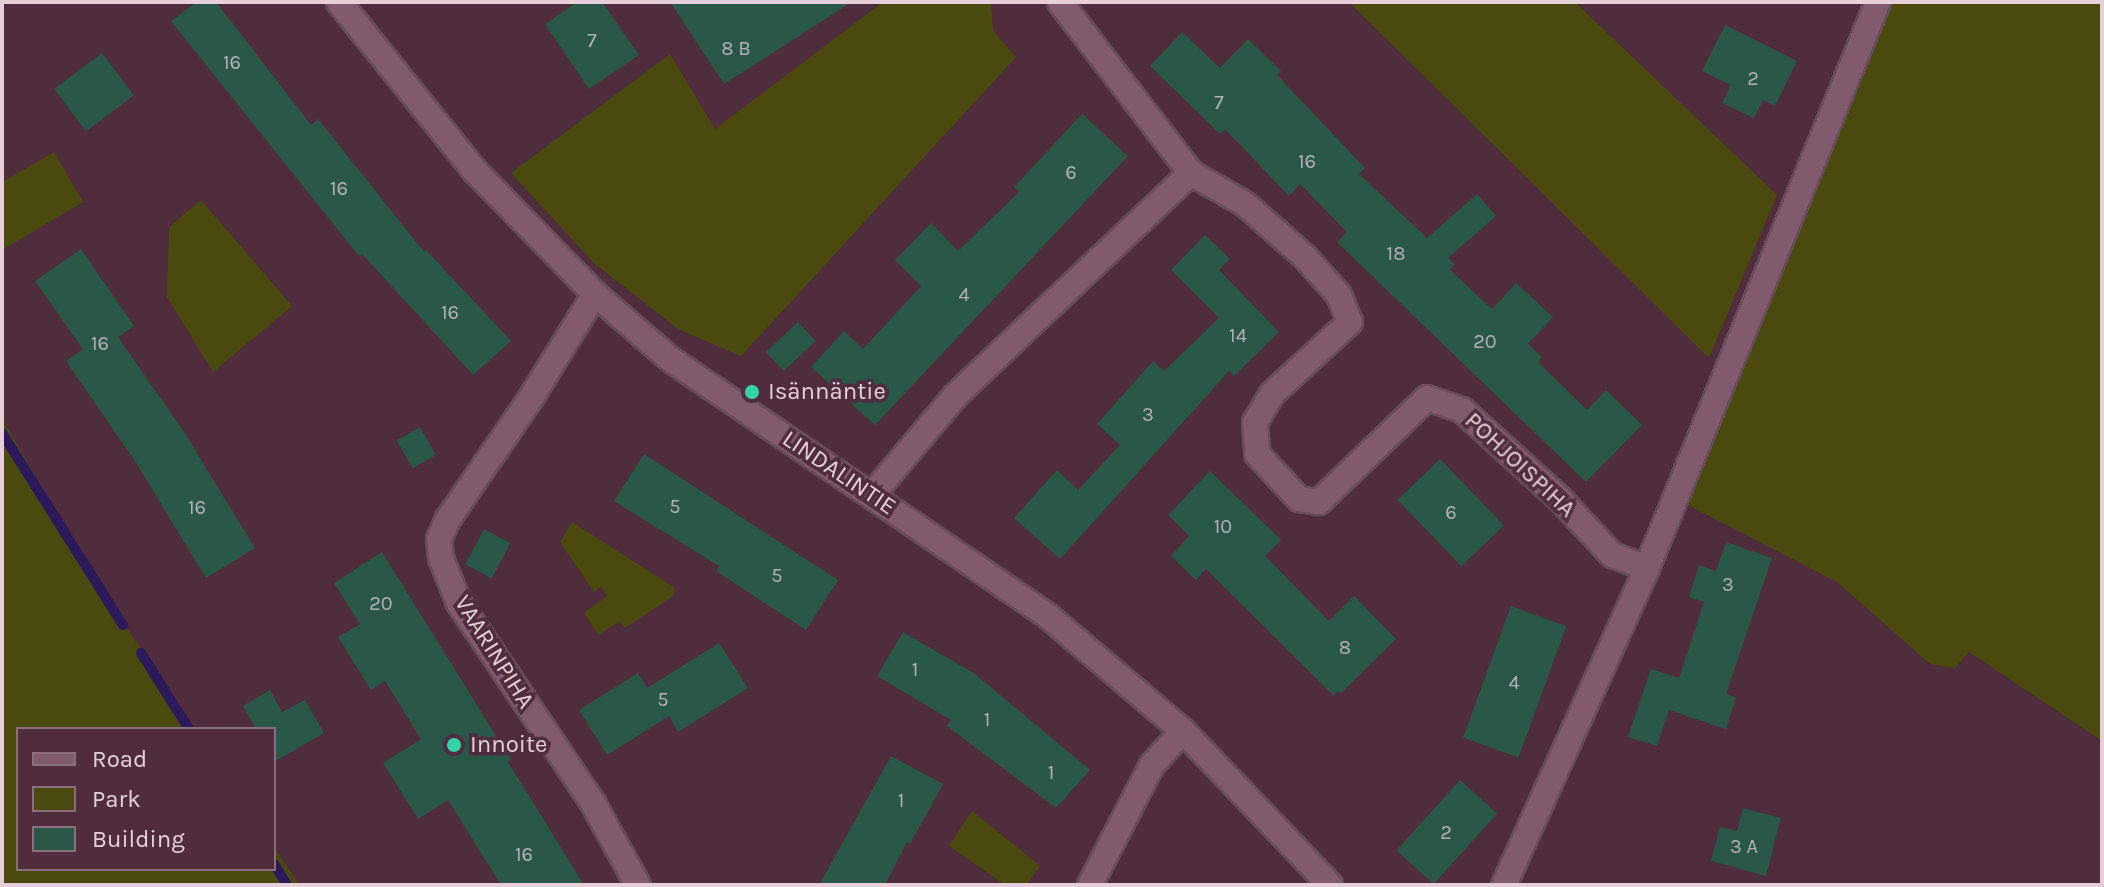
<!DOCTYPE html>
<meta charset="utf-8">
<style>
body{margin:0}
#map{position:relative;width:2104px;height:887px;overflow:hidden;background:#4f2d3d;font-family:Karla,sans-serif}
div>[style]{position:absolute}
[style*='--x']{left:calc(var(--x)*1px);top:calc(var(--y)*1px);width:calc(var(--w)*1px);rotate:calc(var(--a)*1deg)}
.green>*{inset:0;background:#4a4a0e}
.stream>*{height:10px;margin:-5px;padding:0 5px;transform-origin:5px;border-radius:5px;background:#2b195b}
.building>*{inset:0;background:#295748;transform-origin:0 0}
.roads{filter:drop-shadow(2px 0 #694c5a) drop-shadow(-2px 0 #694c5a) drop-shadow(0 2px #694c5a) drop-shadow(0 -2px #694c5a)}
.minor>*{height:24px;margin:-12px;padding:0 12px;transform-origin:12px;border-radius:12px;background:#815b6d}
.dots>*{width:22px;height:22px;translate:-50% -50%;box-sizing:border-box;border:4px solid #4f2d3d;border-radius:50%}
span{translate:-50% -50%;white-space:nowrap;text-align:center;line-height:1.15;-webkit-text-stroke:7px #4f2d3d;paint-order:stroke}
.number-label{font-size:20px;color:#b7b1b5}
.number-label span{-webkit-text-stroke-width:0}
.poi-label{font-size:24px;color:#e6cfd9}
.left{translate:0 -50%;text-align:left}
.street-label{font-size:24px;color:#e6cfd9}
.frame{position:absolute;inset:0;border:4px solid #e6cfd9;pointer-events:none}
.legend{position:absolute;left:16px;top:727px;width:260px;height:144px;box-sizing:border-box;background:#4f2d3d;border:2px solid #8b6e7b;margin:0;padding:10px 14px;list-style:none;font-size:24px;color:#e6cfd9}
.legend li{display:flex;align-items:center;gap:16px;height:40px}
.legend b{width:40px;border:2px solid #8b6e7b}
</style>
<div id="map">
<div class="green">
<i style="clip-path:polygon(883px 2px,991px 2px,993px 31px,1016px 57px,741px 356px,678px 329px,594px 263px,511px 173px,670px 54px,715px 129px)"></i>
<i style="clip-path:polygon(1349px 2px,1575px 2px,1777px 195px,1709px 358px)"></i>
<i style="clip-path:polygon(1893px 2px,2102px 2px,2102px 741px,1969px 652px,1955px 668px,1930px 664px,1837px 582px,1686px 504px)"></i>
<i style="clip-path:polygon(54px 152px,83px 202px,2px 250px,2px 182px)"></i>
<i style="clip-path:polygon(201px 200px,292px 306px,213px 372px,167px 297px,169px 227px)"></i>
<i style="clip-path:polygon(2px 419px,112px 606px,195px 729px,18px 729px,18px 869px,274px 869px,274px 847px,299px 885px,2px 885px)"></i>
<i style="clip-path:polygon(572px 522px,675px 588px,673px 596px,625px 628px,620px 621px,598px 635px,584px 613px,607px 596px,601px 586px,594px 592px,560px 542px)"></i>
<i style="clip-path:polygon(972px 811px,1040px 866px,1026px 885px,1005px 885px,949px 846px)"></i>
</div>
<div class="stream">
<i style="--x:2;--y:433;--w:227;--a:57.8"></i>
<i style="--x:141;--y:653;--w:90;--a:57.7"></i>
<i style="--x:274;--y:864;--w:25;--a:58"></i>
</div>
<div class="building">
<i style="clip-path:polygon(196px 2px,216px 2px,311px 125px,318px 119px,424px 252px,426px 250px,511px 341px,473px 375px,362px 254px,359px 256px,171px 21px)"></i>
<i style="clip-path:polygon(577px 2px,602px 2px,639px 55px,589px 89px,545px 24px)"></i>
<i style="clip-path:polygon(670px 2px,852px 2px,724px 84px)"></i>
<i style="clip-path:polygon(1725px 25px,1797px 61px,1775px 106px,1763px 100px,1754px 118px,1722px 103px,1731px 85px,1702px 71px)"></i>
<i style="clip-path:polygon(1182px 32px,1220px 68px,1248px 39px,1281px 71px,1277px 75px,1365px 168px,1359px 174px,1427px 238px,1477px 194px,1496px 216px,1448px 258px,1455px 264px,1450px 270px,1492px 309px,1516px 283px,1553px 317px,1528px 344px,1542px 357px,1538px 362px,1587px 410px,1606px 390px,1642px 425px,1586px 482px,1337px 242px,1347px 232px,1300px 184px,1289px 196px,1225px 129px,1220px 134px,1150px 66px)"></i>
<i style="left:102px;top:53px;width:53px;height:60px;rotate:53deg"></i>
<i style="clip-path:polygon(1082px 114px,1128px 156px,875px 425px,811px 367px,844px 331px,863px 349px,921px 286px,895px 260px,931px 223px,958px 251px,1019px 192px,1014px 187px)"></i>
<i style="clip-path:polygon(1205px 235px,1230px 259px,1219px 270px,1279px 332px,1234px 376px,1229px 371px,1060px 559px,1014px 518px,1057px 470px,1078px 490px,1120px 445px,1097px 424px,1153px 361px,1164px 371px,1219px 318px,1171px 270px)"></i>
<i style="clip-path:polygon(81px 249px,134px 326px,118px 337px,184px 432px,255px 548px,206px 578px,135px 461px,66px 361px,83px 349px,35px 281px)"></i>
<i style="left:798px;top:322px;width:26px;height:44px;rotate:47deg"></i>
<i style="left:420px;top:427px;width:32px;height:27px;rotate:60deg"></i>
<i style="clip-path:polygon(644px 454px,838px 580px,806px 630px,716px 571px,719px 566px,614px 501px)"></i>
<i style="left:1440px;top:459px;width:92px;height:59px;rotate:46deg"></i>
<i style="clip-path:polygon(1210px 471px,1281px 540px,1265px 556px,1329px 621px,1354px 596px,1396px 639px,1341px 693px,1337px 691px,1334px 696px,1206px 569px,1196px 580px,1171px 556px,1189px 536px,1168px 515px)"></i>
<i style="left:484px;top:529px;width:30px;height:40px;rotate:28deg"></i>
<i style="clip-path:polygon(1726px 542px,1772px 558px,1726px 694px,1736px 697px,1726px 729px,1669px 710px,1657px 746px,1628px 737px,1651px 669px,1679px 678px,1704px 602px,1689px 597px,1699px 565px,1716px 571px)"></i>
<i style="clip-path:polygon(382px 552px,511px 760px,508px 762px,584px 885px,501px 885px,448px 800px,418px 819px,383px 763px,421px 739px,385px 681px,371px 690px,338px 637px,360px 624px,334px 583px)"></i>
<i style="left:1511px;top:606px;width:59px;height:140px;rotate:20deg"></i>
<i style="clip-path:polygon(903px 632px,975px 674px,1090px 770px,1056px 808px,947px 726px,951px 720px,877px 676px)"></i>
<i style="clip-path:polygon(719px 643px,748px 688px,678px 732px,669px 716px,607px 755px,579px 710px,638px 673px,647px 688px)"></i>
<i style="clip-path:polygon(270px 690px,282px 712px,305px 700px,324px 733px,274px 762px,274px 729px,256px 729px,243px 706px)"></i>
<i style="clip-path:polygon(891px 756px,943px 784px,910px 844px,907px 842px,885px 885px,819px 885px)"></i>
<i style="left:1460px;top:780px;width:50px;height:95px;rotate:42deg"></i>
<i style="clip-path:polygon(1743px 808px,1781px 818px,1766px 876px,1711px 861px,1720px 827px,1737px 831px)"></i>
</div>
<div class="roads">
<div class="minor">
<i style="--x:339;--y:2;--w:216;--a:51.2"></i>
<i style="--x:474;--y:170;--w:173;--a:45.7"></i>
<i style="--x:595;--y:294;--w:99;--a:40.9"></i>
<i style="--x:670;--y:359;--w:458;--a:34.2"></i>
<i style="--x:1049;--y:617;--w:176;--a:40.4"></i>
<i style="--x:1183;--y:731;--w:213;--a:46.3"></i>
<i style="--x:1191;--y:173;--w:62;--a:29.9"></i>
<i style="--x:1245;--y:204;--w:80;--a:41.5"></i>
<i style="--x:1305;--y:257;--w:51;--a:48.2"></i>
<i style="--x:1339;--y:295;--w:29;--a:68"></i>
<i style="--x:1350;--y:322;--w:106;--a:137.3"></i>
<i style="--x:1272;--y:394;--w:33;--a:121"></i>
<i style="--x:1255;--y:422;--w:32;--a:86"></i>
<i style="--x:1257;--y:454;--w:62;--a:47"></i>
<i style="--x:1299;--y:499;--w:20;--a:9"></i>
<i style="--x:1319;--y:502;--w:150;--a:-43.9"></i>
<i style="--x:1427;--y:398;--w:37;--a:19"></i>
<i style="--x:1462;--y:410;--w:131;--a:42.2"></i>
<i style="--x:1559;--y:498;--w:78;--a:47.1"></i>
<i style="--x:1612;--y:555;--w:37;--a:20"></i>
<i style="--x:595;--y:294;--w:122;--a:121.6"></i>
<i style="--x:531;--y:398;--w:147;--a:124.4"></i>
<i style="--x:448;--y:519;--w:22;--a:114"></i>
<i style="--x:439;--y:539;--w:19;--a:84"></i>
<i style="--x:441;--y:558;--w:48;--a:68.2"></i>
<i style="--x:459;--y:603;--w:243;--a:56.2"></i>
<i style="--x:594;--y:805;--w:91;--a:61.2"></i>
<i style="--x:872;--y:495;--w:129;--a:-50"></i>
<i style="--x:955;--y:396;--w:325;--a:-43.4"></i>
<i style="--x:1191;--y:173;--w:215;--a:-127.5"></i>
<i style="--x:1090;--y:885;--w:135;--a:-62.7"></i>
<i style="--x:1152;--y:765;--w:46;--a:-47.6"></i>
<i style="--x:1504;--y:885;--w:348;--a:-65.7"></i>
<i style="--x:1647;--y:568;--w:611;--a:-67.8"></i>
</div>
</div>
<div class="dots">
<i style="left:752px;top:392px;background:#31d4a9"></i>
<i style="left:454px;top:745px;background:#31d4a9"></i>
</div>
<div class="number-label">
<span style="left:592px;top:40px">7</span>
<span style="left:736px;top:48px">8 B</span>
<span style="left:232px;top:62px">16</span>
<span style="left:1753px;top:78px">2</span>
<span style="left:1219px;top:102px">7</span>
<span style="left:1307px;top:161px">16</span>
<span style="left:1071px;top:172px">6</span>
<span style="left:339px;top:188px">16</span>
<span style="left:1396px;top:253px">18</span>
<span style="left:964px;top:294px">4</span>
<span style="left:450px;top:312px">16</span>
<span style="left:1238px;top:335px">14</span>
<span style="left:1485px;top:341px">20</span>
<span style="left:100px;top:343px">16</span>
<span style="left:1148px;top:414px">3</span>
<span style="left:675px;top:506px">5</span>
<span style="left:197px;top:507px">16</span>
<span style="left:1451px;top:512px">6</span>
<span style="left:1223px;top:526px">10</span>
<span style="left:777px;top:575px">5</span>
<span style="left:1728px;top:584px">3</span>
<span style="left:381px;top:603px">20</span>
<span style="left:1345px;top:647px">8</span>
<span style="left:915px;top:669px">1</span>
<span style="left:1514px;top:682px">4</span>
<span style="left:663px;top:699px">5</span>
<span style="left:987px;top:719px">1</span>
<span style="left:1051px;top:772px">1</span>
<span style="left:901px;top:800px">1</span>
<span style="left:1446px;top:832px">2</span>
<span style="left:1744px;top:846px">3 A</span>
<span style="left:524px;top:854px">16</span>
</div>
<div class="poi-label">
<span class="left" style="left:768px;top:392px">Isännäntie</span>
<span class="left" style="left:470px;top:745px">Innoite</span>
</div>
<div class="street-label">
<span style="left:1520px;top:465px;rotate:43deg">POHJOISPIHA</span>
<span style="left:839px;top:473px;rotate:34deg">LINDALINTIE</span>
<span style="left:494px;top:652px;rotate:58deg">VAARINPIHA</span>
</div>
<div class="frame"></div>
<ul class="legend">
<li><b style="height:10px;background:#815b6d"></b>Road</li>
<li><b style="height:22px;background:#4a4a0e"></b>Park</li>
<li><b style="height:22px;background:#295748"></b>Building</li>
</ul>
</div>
